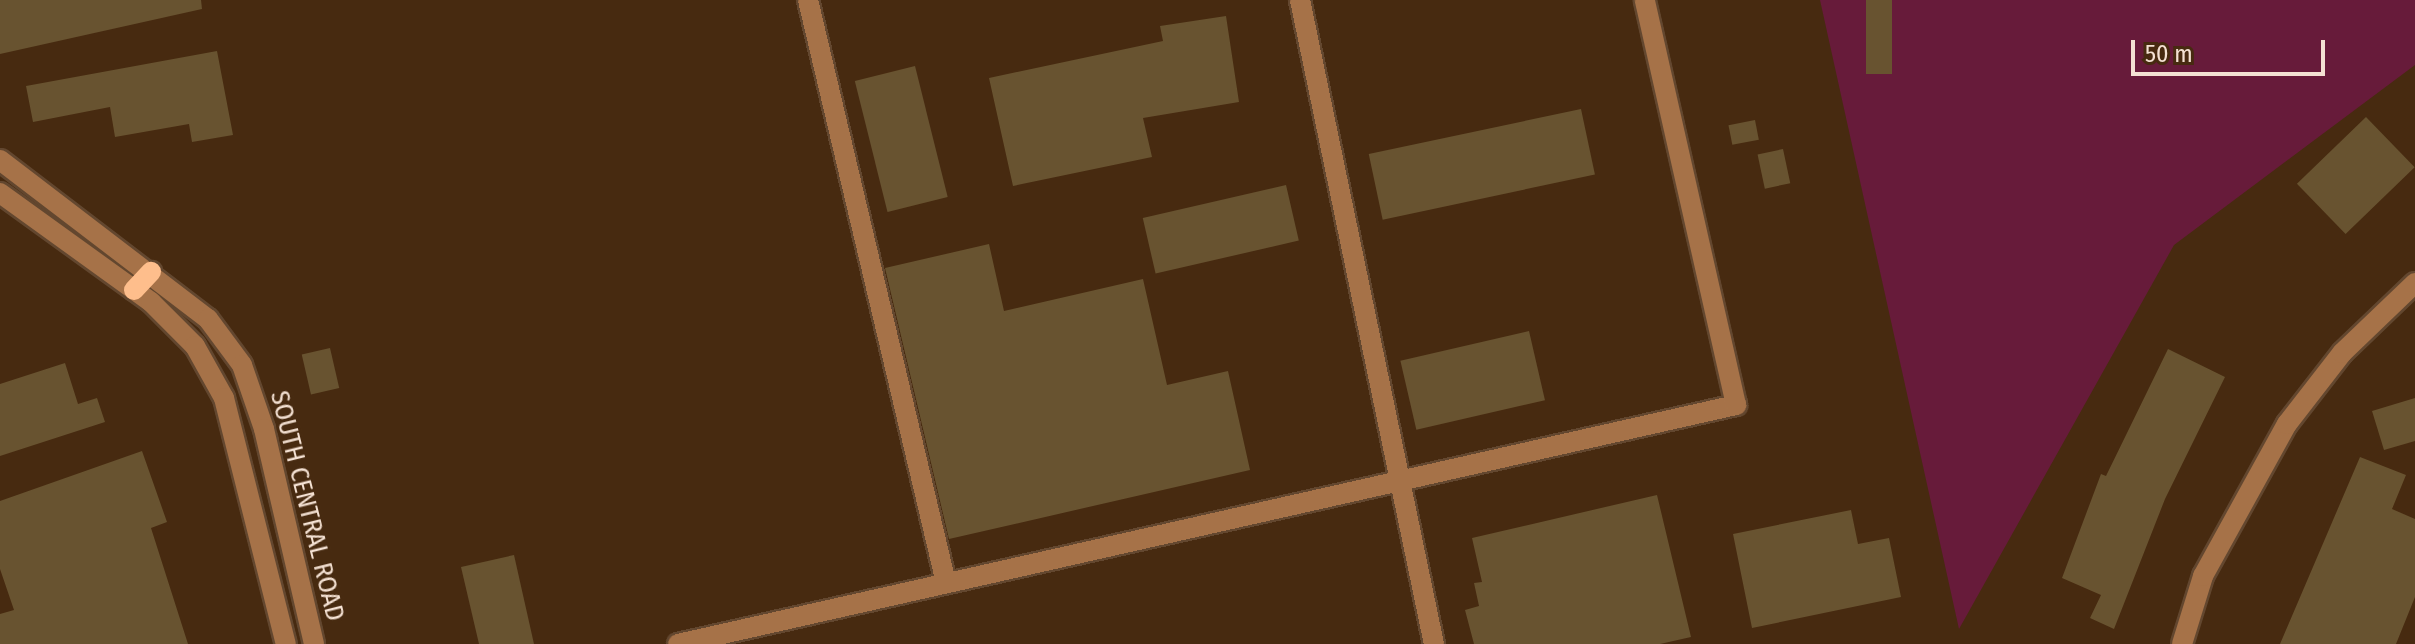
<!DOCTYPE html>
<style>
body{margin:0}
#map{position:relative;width:2415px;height:644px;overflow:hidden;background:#472a10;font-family:"Fira Sans Condensed",sans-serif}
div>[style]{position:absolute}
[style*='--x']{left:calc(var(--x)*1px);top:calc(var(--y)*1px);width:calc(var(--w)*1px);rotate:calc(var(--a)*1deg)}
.green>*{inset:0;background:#671b3a}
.building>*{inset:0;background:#685330;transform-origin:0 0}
.roads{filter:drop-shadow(2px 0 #63472f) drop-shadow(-2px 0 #63472f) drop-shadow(0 2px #63472f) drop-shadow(0 -2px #63472f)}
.minor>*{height:20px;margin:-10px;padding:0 10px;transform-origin:10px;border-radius:10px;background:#a67248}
.major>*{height:20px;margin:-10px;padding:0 10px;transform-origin:10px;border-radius:10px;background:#febe8c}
span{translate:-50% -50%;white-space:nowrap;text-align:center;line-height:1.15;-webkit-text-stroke:6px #472a10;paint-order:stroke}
.street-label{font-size:26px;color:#f4e1d3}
.scale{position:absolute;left:2131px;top:40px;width:194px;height:36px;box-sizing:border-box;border:4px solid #f4e1d3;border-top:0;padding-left:10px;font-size:24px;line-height:28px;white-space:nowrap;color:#f4e1d3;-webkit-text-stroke:6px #472a10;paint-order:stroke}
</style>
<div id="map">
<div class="green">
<i style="clip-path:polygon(1820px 0,2415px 0,2415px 65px,2174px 245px,1959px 629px)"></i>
</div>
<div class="building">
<i style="clip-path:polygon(0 0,201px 0,202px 9px,0 54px)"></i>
<i style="left:1866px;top:0;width:26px;height:74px"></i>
<i style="clip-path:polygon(1226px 16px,1239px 102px,1143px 118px,1152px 157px,1013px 186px,989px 78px,1163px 41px,1160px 26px)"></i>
<i style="clip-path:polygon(217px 51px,233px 135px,192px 142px,189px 124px,115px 137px,110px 107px,33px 122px,26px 86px)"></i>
<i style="left:915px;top:66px;width:135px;height:62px;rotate:76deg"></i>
<i style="left:1581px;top:109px;width:67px;height:217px;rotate:78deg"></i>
<i style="left:2366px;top:117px;width:70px;height:96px;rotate:46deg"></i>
<i style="left:1755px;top:120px;width:20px;height:27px;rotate:79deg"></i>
<i style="left:1783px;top:149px;width:35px;height:26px;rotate:78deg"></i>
<i style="left:1286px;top:185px;width:57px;height:147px;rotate:77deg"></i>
<i style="clip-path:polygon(989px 244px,1004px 311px,1143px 279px,1167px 385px,1228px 371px,1250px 470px,949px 539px,885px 268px)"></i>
<i style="left:1529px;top:331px;width:71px;height:132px;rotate:77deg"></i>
<i style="left:330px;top:348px;width:41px;height:29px;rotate:77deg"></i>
<i style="clip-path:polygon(2168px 349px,2225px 377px,2165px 499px,2114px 629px,2090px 618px,2101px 595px,2062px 578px,2101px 474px,2106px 476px)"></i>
<i style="clip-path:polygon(65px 363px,78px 404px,97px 398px,105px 422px,0 456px,0 384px)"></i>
<i style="clip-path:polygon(2415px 398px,2415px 441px,2384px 450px,2372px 411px)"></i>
<i style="clip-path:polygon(142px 451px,167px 522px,151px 528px,188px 644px,0 644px,0 614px,14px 610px,0 569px,0 501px)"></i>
<i style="clip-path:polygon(2360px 457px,2406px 475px,2392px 509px,2415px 519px,2415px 597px,2396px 644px,2280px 644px)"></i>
<i style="clip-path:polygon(1657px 495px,1691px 637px,1660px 644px,1474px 644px,1465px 610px,1479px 606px,1474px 583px,1482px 582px,1472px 538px)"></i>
<i style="clip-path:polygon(1851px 510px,1858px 544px,1889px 538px,1901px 597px,1752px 628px,1733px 534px)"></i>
<i style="clip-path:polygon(514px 555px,534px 644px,479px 644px,461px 567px)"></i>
</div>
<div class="roads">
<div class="minor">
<i style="--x:808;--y:0;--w:599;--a:76.68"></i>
<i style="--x:1300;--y:0;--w:658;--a:78.25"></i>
<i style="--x:0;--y:160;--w:262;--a:37.4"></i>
<i style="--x:208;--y:319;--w:57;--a:53.5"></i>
<i style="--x:242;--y:365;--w:68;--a:71"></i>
<i style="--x:264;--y:429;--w:221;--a:76.9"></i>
<i style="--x:0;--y:193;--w:186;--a:35.8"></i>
<i style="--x:151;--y:302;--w:62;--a:45"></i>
<i style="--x:195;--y:346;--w:60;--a:60.9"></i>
<i style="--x:224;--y:398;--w:254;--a:75.9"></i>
<i style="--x:678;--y:644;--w:1085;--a:-12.73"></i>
<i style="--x:1736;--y:405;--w:415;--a:-102.7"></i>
<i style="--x:2182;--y:644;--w:71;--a:-72.8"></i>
<i style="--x:2203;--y:576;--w:174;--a:-61.1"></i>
<i style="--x:2287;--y:424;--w:90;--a:-52.2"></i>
<i style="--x:2342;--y:353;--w:101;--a:-43.8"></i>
</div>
<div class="major">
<i style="--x:134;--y:290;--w:25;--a:-47"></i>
</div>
</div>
<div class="street-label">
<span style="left:307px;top:506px;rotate:76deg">SOUTH CENTRAL ROAD</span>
</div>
<div class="scale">50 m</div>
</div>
